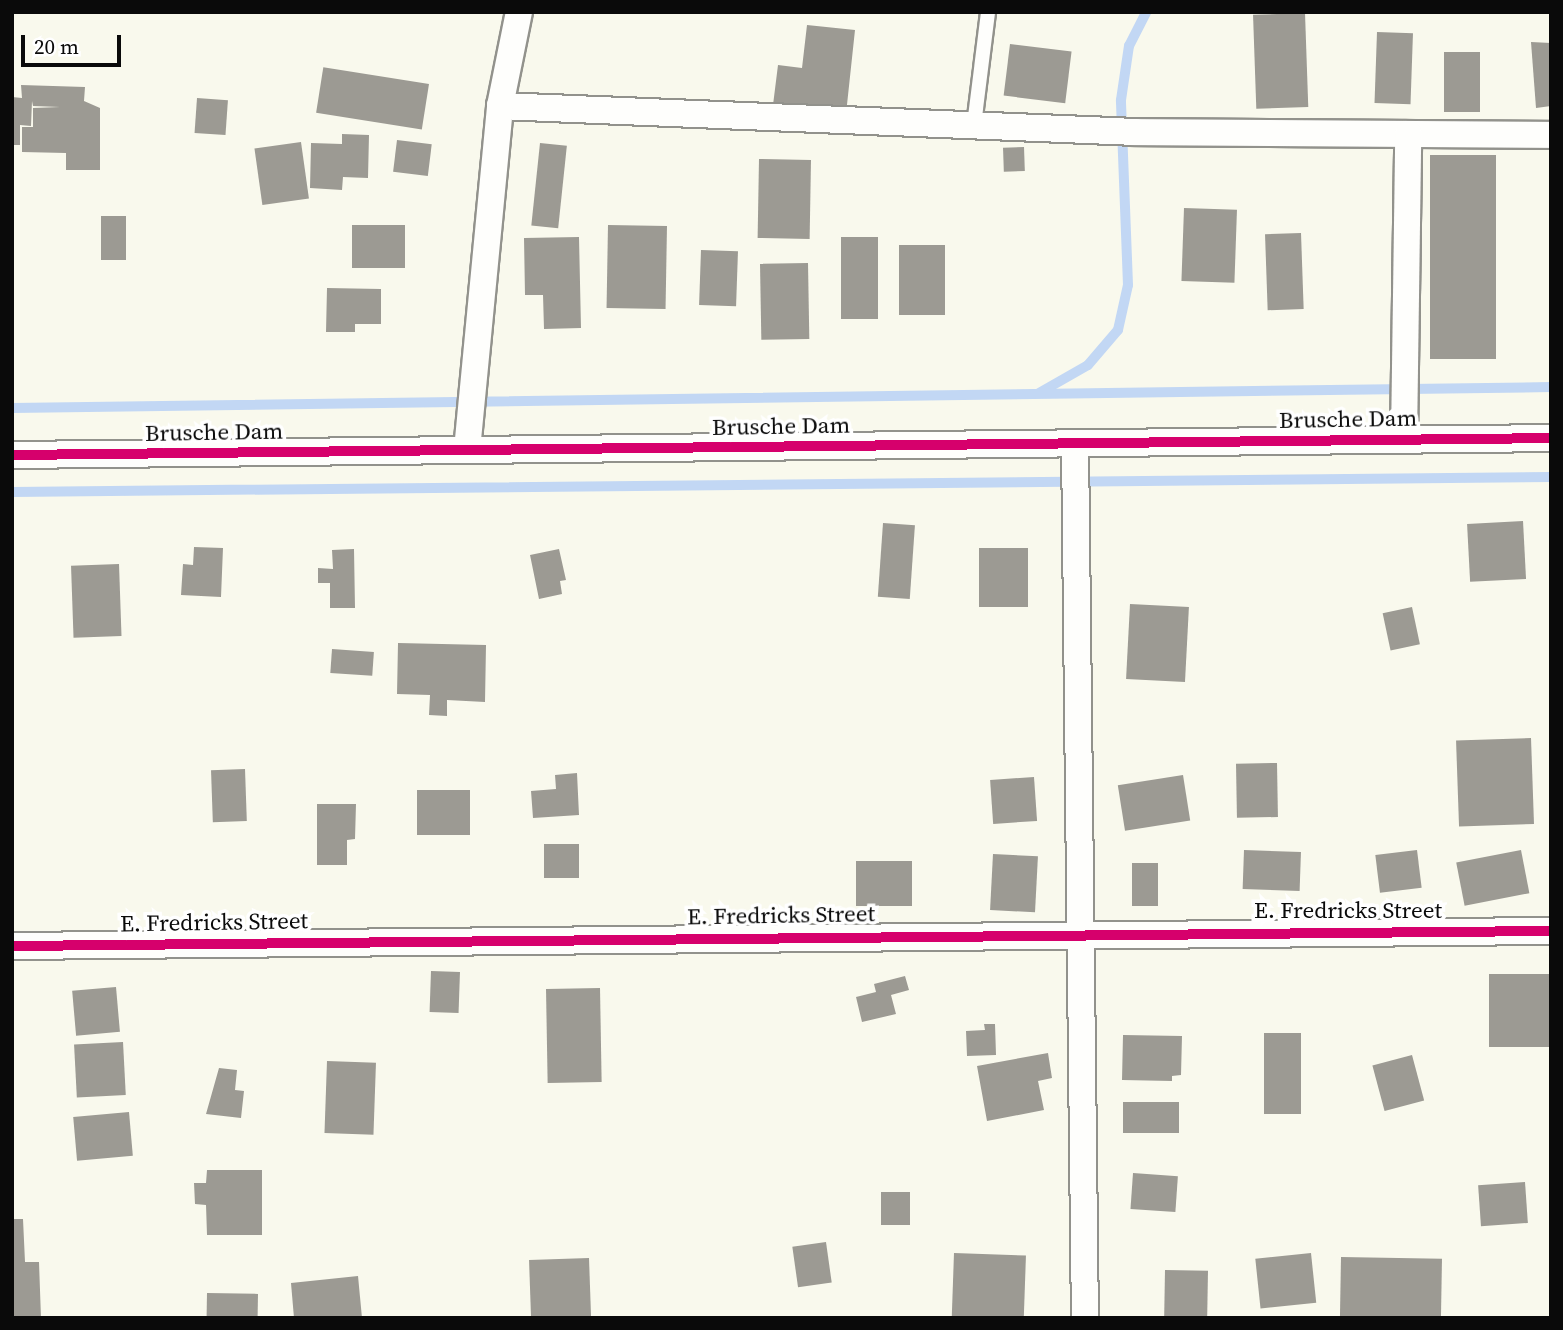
<!DOCTYPE html>
<style>
body{margin:0}
#map{position:relative;width:1563px;height:1330px;overflow:hidden;background:#f9f9ed;font-family:"Source Serif 4",serif}
div>[style]{position:absolute}
[style*='--x']{left:calc(var(--x)*1px);top:calc(var(--y)*1px);width:calc(var(--w)*1px);rotate:calc(var(--a)*1deg)}
.stream>*{height:10px;margin:-5px;padding:0 5px;transform-origin:5px;border-radius:5px;background:#c2d7f4}
.building>*{inset:0;background:#9c9a93;transform-origin:0 0}
.roads{filter:drop-shadow(2px 0 #92928c) drop-shadow(-2px 0 #92928c) drop-shadow(0 2px #92928c) drop-shadow(0 -2px #92928c)}
.service>*{height:14px;margin:-7px;padding:0 7px;transform-origin:7px;border-radius:7px;background:#fefefc}
.minor>*{height:26px;margin:-13px;padding:0 13px;transform-origin:13px;border-radius:13px;background:#fefefc}
.cycleway>*{height:10px;margin:-5px;padding:0 5px;transform-origin:5px;border-radius:5px;background:#d6006c}
span{translate:-50% -50%;white-space:nowrap;text-align:center;line-height:1.15;-webkit-text-stroke:7px #fff;paint-order:stroke}
.street-label{font-size:23px;color:#0a0a0a}
.frame{position:absolute;inset:0;border:14px solid #0a0a0a;pointer-events:none}
.scale{position:absolute;left:21px;top:35px;width:100px;height:32px;box-sizing:border-box;border:4px solid #0a0a0a;border-top:0;padding-left:9px;font-size:21px;line-height:24px;white-space:nowrap;color:#0a0a0a;-webkit-text-stroke:5px #fff;paint-order:stroke}
</style>
<div id="map">
<div class="stream">
<i style="--x:1039;--y:393;--w:56;--a:-29.7"></i>
<i style="--x:1088;--y:365;--w:46;--a:-49.4"></i>
<i style="--x:1118;--y:330;--w:46;--a:-77.5"></i>
<i style="--x:1128;--y:285;--w:185;--a:-92.2"></i>
<i style="--x:1121;--y:100;--w:55;--a:-81.6"></i>
<i style="--x:1129;--y:46;--w:38;--a:-63"></i>
<i style="--x:12;--y:408;--w:1539;--a:-0.78"></i>
<i style="--x:12;--y:492;--w:1539;--a:-0.56"></i>
</div>
<div class="building">
<i style="left:1305px;top:13px;width:94px;height:52px;rotate:88deg"></i>
<i style="clip-path:polygon(807px 25px,855px 30px,846px 114px,773px 105px,778px 65px,802px 68px)"></i>
<i style="left:1377px;top:32px;width:36px;height:71px;rotate:2deg"></i>
<i style="clip-path:polygon(1531px 42px,1551px 43px,1551px 106px,1536px 108px)"></i>
<i style="left:1010px;top:44px;width:62px;height:52px;rotate:7deg"></i>
<i style="left:1444px;top:52px;width:36px;height:60px"></i>
<i style="left:429px;top:84px;width:46px;height:107px;rotate:99deg"></i>
<i style="clip-path:polygon(21px 85px,85px 87px,84px 101px,100px 108px,100px 170px,66px 170px,66px 153px,22px 152px,22px 127px,33px 127px,33px 108px,60px 107px,33px 106px,32px 101px,31px 126px,20px 125px,20px 145px,12px 145px,12px 97px,22px 98px)"></i>
<i style="left:197px;top:98px;width:31px;height:35px;rotate:4deg"></i>
<i style="clip-path:polygon(342px 134px,369px 135px,368px 178px,343px 177px,342px 190px,310px 188px,311px 143px,342px 144px)"></i>
<i style="left:397px;top:140px;width:35px;height:32px;rotate:7deg"></i>
<i style="left:301px;top:142px;width:57px;height:47px;rotate:82deg"></i>
<i style="left:540px;top:143px;width:27px;height:83px;rotate:6deg"></i>
<i style="left:1024px;top:147px;width:24px;height:21px;rotate:88deg"></i>
<i style="left:1496px;top:155px;width:204px;height:66px;rotate:90deg"></i>
<i style="left:759px;top:159px;width:52px;height:79px;rotate:1deg"></i>
<i style="left:1184px;top:208px;width:53px;height:73px;rotate:2deg"></i>
<i style="left:101px;top:216px;width:25px;height:44px"></i>
<i style="left:405px;top:225px;width:43px;height:53px;rotate:90deg"></i>
<i style="left:608px;top:225px;width:59px;height:83px;rotate:1deg"></i>
<i style="left:1301px;top:233px;width:76px;height:36px;rotate:88deg"></i>
<i style="clip-path:polygon(579px 237px,581px 328px,544px 329px,543px 295px,525px 295px,524px 238px)"></i>
<i style="left:841px;top:237px;width:37px;height:82px"></i>
<i style="left:899px;top:245px;width:46px;height:70px"></i>
<i style="left:701px;top:250px;width:37px;height:55px;rotate:2deg"></i>
<i style="left:808px;top:263px;width:76px;height:48px;rotate:89deg"></i>
<i style="clip-path:polygon(327px 288px,381px 289px,381px 324px,355px 324px,355px 332px,326px 332px)"></i>
<i style="left:1523px;top:521px;width:58px;height:56px;rotate:87deg"></i>
<i style="left:883px;top:523px;width:32px;height:74px;rotate:4deg"></i>
<i style="clip-path:polygon(194px 547px,223px 548px,221px 597px,181px 595px,183px 564px,193px 565px)"></i>
<i style="left:979px;top:548px;width:49px;height:59px"></i>
<i style="clip-path:polygon(354px 549px,355px 608px,330px 608px,330px 583px,318px 583px,318px 568px,333px 569px,332px 550px)"></i>
<i style="clip-path:polygon(559px 549px,566px 580px,560px 581px,562px 594px,539px 599px,530px 555px)"></i>
<i style="left:119px;top:564px;width:72px;height:48px;rotate:88deg"></i>
<i style="left:1130px;top:604px;width:59px;height:75px;rotate:3deg"></i>
<i style="left:1412px;top:607px;width:38px;height:30px;rotate:78deg"></i>
<i style="clip-path:polygon(398px 643px,486px 645px,485px 702px,447px 700px,447px 716px,429px 715px,430px 695px,397px 694px)"></i>
<i style="left:332px;top:649px;width:42px;height:24px;rotate:4deg"></i>
<i style="left:1531px;top:738px;width:86px;height:75px;rotate:88deg"></i>
<i style="left:1277px;top:763px;width:54px;height:41px;rotate:89deg"></i>
<i style="left:245px;top:769px;width:52px;height:34px;rotate:88deg"></i>
<i style="clip-path:polygon(577px 773px,579px 815px,533px 818px,531px 791px,556px 789px,555px 775px)"></i>
<i style="left:1183px;top:775px;width:46px;height:66px;rotate:81deg"></i>
<i style="left:1034px;top:777px;width:44px;height:44px;rotate:86deg"></i>
<i style="left:417px;top:790px;width:53px;height:45px"></i>
<i style="clip-path:polygon(317px 804px,356px 804px,355px 839px,347px 840px,347px 865px,317px 865px)"></i>
<i style="left:544px;top:844px;width:35px;height:34px"></i>
<i style="left:1244px;top:850px;width:57px;height:39px;rotate:2deg"></i>
<i style="left:1417px;top:850px;width:38px;height:42px;rotate:83deg"></i>
<i style="left:1521px;top:850px;width:44px;height:66px;rotate:79deg"></i>
<i style="left:993px;top:854px;width:45px;height:56px;rotate:3deg"></i>
<i style="left:856px;top:861px;width:56px;height:45px"></i>
<i style="left:1132px;top:863px;width:26px;height:43px"></i>
<i style="left:431px;top:971px;width:29px;height:41px;rotate:2deg"></i>
<i style="left:1551px;top:974px;width:73px;height:62px;rotate:90deg"></i>
<i style="clip-path:polygon(905px 976px,909px 990px,891px 995px,896px 1014px,862px 1022px,856px 997px,876px 992px,874px 984px)"></i>
<i style="left:116px;top:987px;width:45px;height:44px;rotate:85deg"></i>
<i style="left:600px;top:988px;width:94px;height:54px;rotate:89deg"></i>
<i style="clip-path:polygon(984px 1024px,995px 1024px,996px 1055px,967px 1056px,966px 1031px,985px 1030px)"></i>
<i style="left:1264px;top:1033px;width:37px;height:81px"></i>
<i style="clip-path:polygon(1123px 1035px,1182px 1036px,1181px 1075px,1172px 1076px,1172px 1081px,1122px 1080px)"></i>
<i style="left:123px;top:1042px;width:53px;height:49px;rotate:87deg"></i>
<i style="clip-path:polygon(1048px 1053px,1052px 1078px,1038px 1081px,1044px 1110px,987px 1121px,977px 1066px)"></i>
<i style="left:1412px;top:1055px;width:47px;height:41px;rotate:75deg"></i>
<i style="left:327px;top:1061px;width:49px;height:72px;rotate:2deg"></i>
<i style="clip-path:polygon(219px 1068px,237px 1070px,235px 1090px,244px 1091px,241px 1118px,206px 1114px)"></i>
<i style="left:1123px;top:1102px;width:56px;height:31px"></i>
<i style="left:129px;top:1112px;width:44px;height:56px;rotate:85deg"></i>
<i style="clip-path:polygon(207px 1170px,262px 1170px,262px 1235px,207px 1235px,206px 1205px,195px 1204px,194px 1183px,206px 1183px)"></i>
<i style="left:1133px;top:1173px;width:45px;height:36px;rotate:4deg"></i>
<i style="left:1525px;top:1182px;width:41px;height:47px;rotate:86deg"></i>
<i style="left:881px;top:1192px;width:29px;height:33px"></i>
<i style="clip-path:polygon(12px 1219px,23px 1219px,25px 1262px,39px 1262px,41px 1318px,12px 1318px)"></i>
<i style="left:826px;top:1242px;width:41px;height:34px;rotate:82deg"></i>
<i style="left:954px;top:1253px;width:72px;height:65px;rotate:2deg"></i>
<i style="left:1311px;top:1253px;width:50px;height:56px;rotate:84deg"></i>
<i style="left:1341px;top:1257px;width:101px;height:61px;rotate:1deg"></i>
<i style="left:589px;top:1258px;width:60px;height:60px;rotate:88deg"></i>
<i style="left:1165px;top:1270px;width:43px;height:48px;rotate:1deg"></i>
<i style="clip-path:polygon(358px 1276px,362px 1318px,294px 1318px,291px 1283px)"></i>
<i style="left:207px;top:1293px;width:51px;height:25px;rotate:1deg"></i>
</div>
<div class="roads">
<div class="service">
<i style="--x:974;--y:125;--w:114;--a:-82.9"></i>
</div>
<div class="minor">
<i style="--x:500;--y:106;--w:636;--a:2.34"></i>
<i style="--x:1135;--y:132;--w:416;--a:0.4"></i>
<i style="--x:1404;--y:439;--w:305;--a:-89.2"></i>
<i style="--x:1075;--y:443;--w:875;--a:89.35"></i>
<i style="--x:467;--y:450;--w:346;--a:-84.5"></i>
<i style="--x:500;--y:106;--w:96;--a:-78.6"></i>
<i style="--x:12;--y:455;--w:1539;--a:-0.63"></i>
<i style="--x:12;--y:946;--w:1539;--a:-0.56"></i>
</div>
</div>
<div class="cycleway">
<i style="--x:12;--y:455;--w:1539;--a:-0.63"></i>
<i style="--x:12;--y:946;--w:1539;--a:-0.56"></i>
</div>
<div class="street-label">
<span style="left:1348px;top:419px;rotate:-1deg">Brusche Dam</span>
<span style="left:781px;top:426px;rotate:-1deg">Brusche Dam</span>
<span style="left:214px;top:432px;rotate:-1deg">Brusche Dam</span>
<span style="left:1348px;top:910px">E. Fredricks Street</span>
<span style="left:781px;top:915px;rotate:-1deg">E. Fredricks Street</span>
<span style="left:214px;top:922px;rotate:-1deg">E. Fredricks Street</span>
</div>
<div class="frame"></div>
<div class="scale">20 m</div>
</div>
